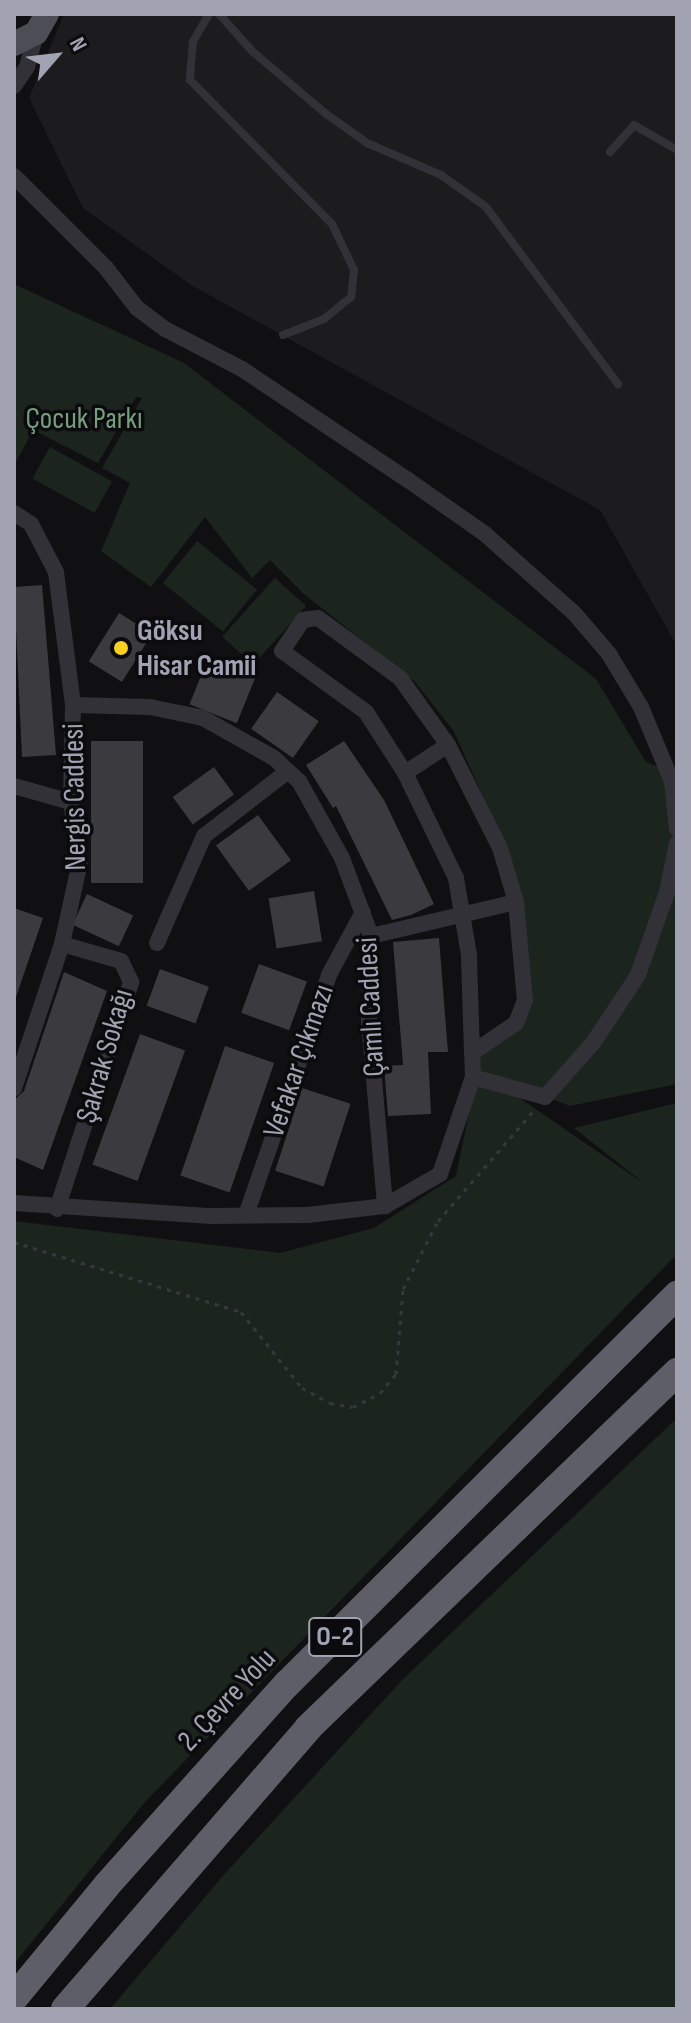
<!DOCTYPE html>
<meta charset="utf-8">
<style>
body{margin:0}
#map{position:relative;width:691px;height:2023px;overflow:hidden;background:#101012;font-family:"Sofia Sans Condensed",sans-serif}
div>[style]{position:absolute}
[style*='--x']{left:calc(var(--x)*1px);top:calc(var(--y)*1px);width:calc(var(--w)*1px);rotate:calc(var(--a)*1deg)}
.built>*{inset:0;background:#1c1c1f}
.green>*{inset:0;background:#1c241e;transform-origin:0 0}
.building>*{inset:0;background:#3a3a3f;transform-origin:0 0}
.path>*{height:3px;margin-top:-1.5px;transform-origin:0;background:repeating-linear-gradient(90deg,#37383e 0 4px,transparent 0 10px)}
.lane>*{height:8px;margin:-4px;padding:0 4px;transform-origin:4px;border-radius:4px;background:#313137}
.street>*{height:16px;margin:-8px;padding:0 8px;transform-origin:8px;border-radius:8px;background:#313137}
.primary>*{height:24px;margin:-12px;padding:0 12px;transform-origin:12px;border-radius:12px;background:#4d4d56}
.highway>*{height:28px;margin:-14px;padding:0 14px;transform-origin:14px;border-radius:14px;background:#5d5e68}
.dots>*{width:22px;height:22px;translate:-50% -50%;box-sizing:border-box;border:4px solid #0b0b0d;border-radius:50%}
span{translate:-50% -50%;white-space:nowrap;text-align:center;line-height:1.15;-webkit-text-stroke:7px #0b0b0d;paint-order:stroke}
.shield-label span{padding:2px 6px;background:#0b0b0d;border:2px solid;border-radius:6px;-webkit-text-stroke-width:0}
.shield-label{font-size:28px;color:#a1a3b3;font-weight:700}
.park-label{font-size:30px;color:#779f7f}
.poi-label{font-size:30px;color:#a1a3b3;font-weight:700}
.left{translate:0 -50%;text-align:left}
.street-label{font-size:30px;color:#a1a3b3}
.frame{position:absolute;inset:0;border:16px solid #a1a3b3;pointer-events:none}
.north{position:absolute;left:16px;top:16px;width:80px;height:80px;-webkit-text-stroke:6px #0b0b0d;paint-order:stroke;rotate:62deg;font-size:22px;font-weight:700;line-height:32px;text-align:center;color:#a1a3b3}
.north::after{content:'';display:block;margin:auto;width:28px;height:36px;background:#a1a3b3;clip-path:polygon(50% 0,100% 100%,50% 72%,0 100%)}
</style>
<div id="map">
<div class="built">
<i style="clip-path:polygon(64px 14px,677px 14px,677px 646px,600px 510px,191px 285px,83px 208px,29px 98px)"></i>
</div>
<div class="green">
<i style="clip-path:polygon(14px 284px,184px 363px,596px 679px,646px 762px,677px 774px,677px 1084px,570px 1106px,482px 1072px,646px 1185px,574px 1128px,677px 1103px,677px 1254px,145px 1802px,14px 1964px,14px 1221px,280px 1253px,374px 1228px,456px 1176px,478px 1069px,474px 1054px,532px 997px,502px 838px,453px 730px,415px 682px,304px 594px,270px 560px,252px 578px,205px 517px,151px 587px,101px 551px,130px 483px,102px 468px,142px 398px,136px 397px,98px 463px,33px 430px,14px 466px)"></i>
<i style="left:50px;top:447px;width:71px;height:36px;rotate:29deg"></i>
<i style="left:197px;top:541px;width:77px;height:54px;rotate:39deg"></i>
<i style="left:275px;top:578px;width:42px;height:79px;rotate:42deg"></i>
<i style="clip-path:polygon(677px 1418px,677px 2009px,110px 2009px,222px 1877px,403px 1679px)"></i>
</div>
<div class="building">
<i style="clip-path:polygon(42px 585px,56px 755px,22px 757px,14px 587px)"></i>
<i style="left:119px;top:613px;width:39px;height:57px;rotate:32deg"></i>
<i style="left:209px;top:656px;width:51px;height:52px;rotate:22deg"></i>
<i style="left:277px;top:692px;width:51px;height:45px;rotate:35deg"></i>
<i style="left:91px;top:741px;width:52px;height:142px"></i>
<i style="clip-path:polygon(344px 741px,384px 800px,434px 904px,411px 915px,392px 920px,336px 806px,333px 808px,306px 765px)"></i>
<i style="left:214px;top:767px;width:34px;height:51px;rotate:54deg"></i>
<i style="left:258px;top:815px;width:56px;height:52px;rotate:54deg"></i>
<i style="left:314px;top:891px;width:51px;height:46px;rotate:81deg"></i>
<i style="left:87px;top:894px;width:51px;height:34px;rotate:25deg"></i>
<i style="clip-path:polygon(14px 908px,43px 918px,15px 1000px,14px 1000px)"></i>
<i style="clip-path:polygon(439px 938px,448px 1052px,428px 1052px,431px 1114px,388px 1116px,384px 1066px,403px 1065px,393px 942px)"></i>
<i style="left:259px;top:964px;width:51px;height:52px;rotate:20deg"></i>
<i style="left:160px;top:969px;width:52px;height:39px;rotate:20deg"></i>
<i style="clip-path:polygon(64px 972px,107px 991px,43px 1170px,14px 1157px,14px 1100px,24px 1091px)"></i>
<i style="left:140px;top:1034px;width:48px;height:139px;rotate:20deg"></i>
<i style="left:225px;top:1046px;width:52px;height:137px;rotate:19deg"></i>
<i style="left:302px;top:1088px;width:51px;height:87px;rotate:18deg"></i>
</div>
<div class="path">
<i style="--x:14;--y:1242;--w:238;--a:17.1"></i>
<i style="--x:241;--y:1312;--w:97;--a:51.2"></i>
<i style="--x:302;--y:1388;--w:32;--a:28"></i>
<i style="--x:330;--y:1403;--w:23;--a:10"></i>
<i style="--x:353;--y:1407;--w:30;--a:-27"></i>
<i style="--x:380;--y:1393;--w:25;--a:-50"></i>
<i style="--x:396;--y:1374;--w:85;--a:-85.3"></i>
<i style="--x:403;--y:1289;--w:76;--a:-62.8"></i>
<i style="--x:438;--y:1221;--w:148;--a:-49.1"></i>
<i style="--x:14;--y:1474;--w:93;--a:90"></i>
</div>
<div class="lane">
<i style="--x:209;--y:14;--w:32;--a:120"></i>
<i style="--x:193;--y:42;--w:38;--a:95"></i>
<i style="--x:190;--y:80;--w:202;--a:45.4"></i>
<i style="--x:332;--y:224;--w:51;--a:64.4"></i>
<i style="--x:354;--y:270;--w:27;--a:96"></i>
<i style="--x:351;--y:297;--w:35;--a:141"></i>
<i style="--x:324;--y:319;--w:44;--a:158.7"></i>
<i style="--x:219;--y:14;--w:51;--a:48.2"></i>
<i style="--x:253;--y:52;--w:94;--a:40.3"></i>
<i style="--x:325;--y:113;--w:52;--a:35.5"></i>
<i style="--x:367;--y:143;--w:81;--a:23.4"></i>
<i style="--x:441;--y:175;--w:55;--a:35.4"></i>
<i style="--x:486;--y:207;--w:221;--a:53.3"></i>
<i style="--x:610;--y:152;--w:36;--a:-48"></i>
<i style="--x:634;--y:125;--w:50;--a:30.2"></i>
</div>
<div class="street">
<i style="--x:14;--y:86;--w:23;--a:-56"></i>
<i style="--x:27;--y:67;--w:35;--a:-75"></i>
<i style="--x:14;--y:176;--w:130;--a:45"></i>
<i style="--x:106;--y:268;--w:51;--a:52.2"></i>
<i style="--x:137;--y:308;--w:35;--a:37"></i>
<i style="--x:165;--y:329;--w:87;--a:27.5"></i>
<i style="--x:242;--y:369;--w:200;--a:33.8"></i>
<i style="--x:408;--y:480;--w:94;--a:35"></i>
<i style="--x:485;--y:534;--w:119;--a:41.6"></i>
<i style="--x:574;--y:613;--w:54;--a:49.5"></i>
<i style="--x:609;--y:654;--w:62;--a:58.9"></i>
<i style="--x:641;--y:707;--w:81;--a:67.5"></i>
<i style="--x:672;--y:782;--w:47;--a:83.9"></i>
<i style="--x:14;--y:513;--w:20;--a:33"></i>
<i style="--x:31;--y:524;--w:54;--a:62.5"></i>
<i style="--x:56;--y:572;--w:134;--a:82.7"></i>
<i style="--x:73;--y:705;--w:97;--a:91.2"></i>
<i style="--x:71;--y:802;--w:61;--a:81.5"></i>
<i style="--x:80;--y:862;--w:84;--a:102.4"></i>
<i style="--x:62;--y:944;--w:152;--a:108.4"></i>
<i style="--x:73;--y:705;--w:77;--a:1.5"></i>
<i style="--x:150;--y:707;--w:54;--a:11.7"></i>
<i style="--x:203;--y:718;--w:81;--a:29.4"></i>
<i style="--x:274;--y:758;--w:34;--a:43"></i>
<i style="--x:299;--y:781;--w:88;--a:60.8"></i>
<i style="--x:342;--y:858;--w:83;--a:69.6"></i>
<i style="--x:371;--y:936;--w:86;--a:91.3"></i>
<i style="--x:369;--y:1022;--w:185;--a:85"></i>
<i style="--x:405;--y:773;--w:51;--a:-33.1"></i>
<i style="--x:14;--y:786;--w:59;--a:15.7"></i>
<i style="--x:371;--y:936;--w:149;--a:-13.2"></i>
<i style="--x:157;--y:943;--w:117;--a:-66.3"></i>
<i style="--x:204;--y:836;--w:106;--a:-37.7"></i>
<i style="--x:473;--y:1077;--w:75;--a:15.5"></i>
<i style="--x:545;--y:1097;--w:72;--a:-48.4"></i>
<i style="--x:593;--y:1043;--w:82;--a:-56.5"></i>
<i style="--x:638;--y:975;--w:88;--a:-70.7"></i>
<i style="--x:667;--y:892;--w:50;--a:-78.5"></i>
<i style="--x:14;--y:1203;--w:198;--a:3.8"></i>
<i style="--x:212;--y:1216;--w:96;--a:-0.6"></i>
<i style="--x:308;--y:1215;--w:78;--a:-6.7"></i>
<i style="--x:385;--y:1206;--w:64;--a:-30.2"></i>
<i style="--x:440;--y:1174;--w:102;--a:-71.2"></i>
<i style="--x:473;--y:1077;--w:24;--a:-92"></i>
<i style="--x:472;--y:1053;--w:98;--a:-91.8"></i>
<i style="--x:469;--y:955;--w:78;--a:-99.6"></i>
<i style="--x:456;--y:878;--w:117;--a:-115.9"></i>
<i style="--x:405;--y:773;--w:72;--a:-122.6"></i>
<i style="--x:366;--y:712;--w:104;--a:-144"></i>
<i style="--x:282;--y:651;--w:37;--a:-56"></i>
<i style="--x:303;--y:620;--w:15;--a:-8"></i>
<i style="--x:318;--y:618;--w:102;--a:36.2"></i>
<i style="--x:400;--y:678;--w:82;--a:54.4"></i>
<i style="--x:448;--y:745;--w:115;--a:63.2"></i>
<i style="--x:500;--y:848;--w:56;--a:73.5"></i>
<i style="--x:516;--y:902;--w:98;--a:84.8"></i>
<i style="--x:525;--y:1000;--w:25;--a:111"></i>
<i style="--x:516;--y:1023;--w:53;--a:145.7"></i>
<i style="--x:57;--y:1209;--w:239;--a:-71.9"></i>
<i style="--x:131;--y:982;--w:23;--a:-115"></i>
<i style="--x:121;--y:961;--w:61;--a:-163.9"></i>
<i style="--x:246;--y:1215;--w:256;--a:-70.9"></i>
<i style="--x:330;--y:973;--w:69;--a:-61.6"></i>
</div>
<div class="primary">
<i style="--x:14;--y:44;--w:25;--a:-27"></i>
<i style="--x:36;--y:33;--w:22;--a:-60"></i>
</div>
<div class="highway">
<i style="--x:14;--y:1998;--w:146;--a:-50.5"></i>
<i style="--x:107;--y:1885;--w:270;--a:-48.2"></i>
<i style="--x:287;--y:1684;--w:551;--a:-44.93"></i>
<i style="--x:65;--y:2009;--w:371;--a:-49.1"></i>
<i style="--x:308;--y:1728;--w:513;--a:-43.97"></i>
</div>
<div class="dots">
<i style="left:121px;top:648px;background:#f8d022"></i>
</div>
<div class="shield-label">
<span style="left:335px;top:1637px">O-2</span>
</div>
<div class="park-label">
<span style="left:84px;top:419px">Çocuk Parkı</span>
</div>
<div class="poi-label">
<span class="left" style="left:137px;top:648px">Göksu<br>Hisar Camii</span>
</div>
<div class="street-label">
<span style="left:75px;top:797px;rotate:-91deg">Nergis Caddesi</span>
<span style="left:371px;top:1007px;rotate:-93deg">Çamlı Caddesi</span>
<span style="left:105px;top:1056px;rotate:-74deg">Şakrak Sokağı</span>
<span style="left:299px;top:1061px;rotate:-71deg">Vefakar Çıkmazı</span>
<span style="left:227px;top:1700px;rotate:-47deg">2. Çevre Yolu</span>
</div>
<div class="frame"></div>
<div class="north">N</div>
</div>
